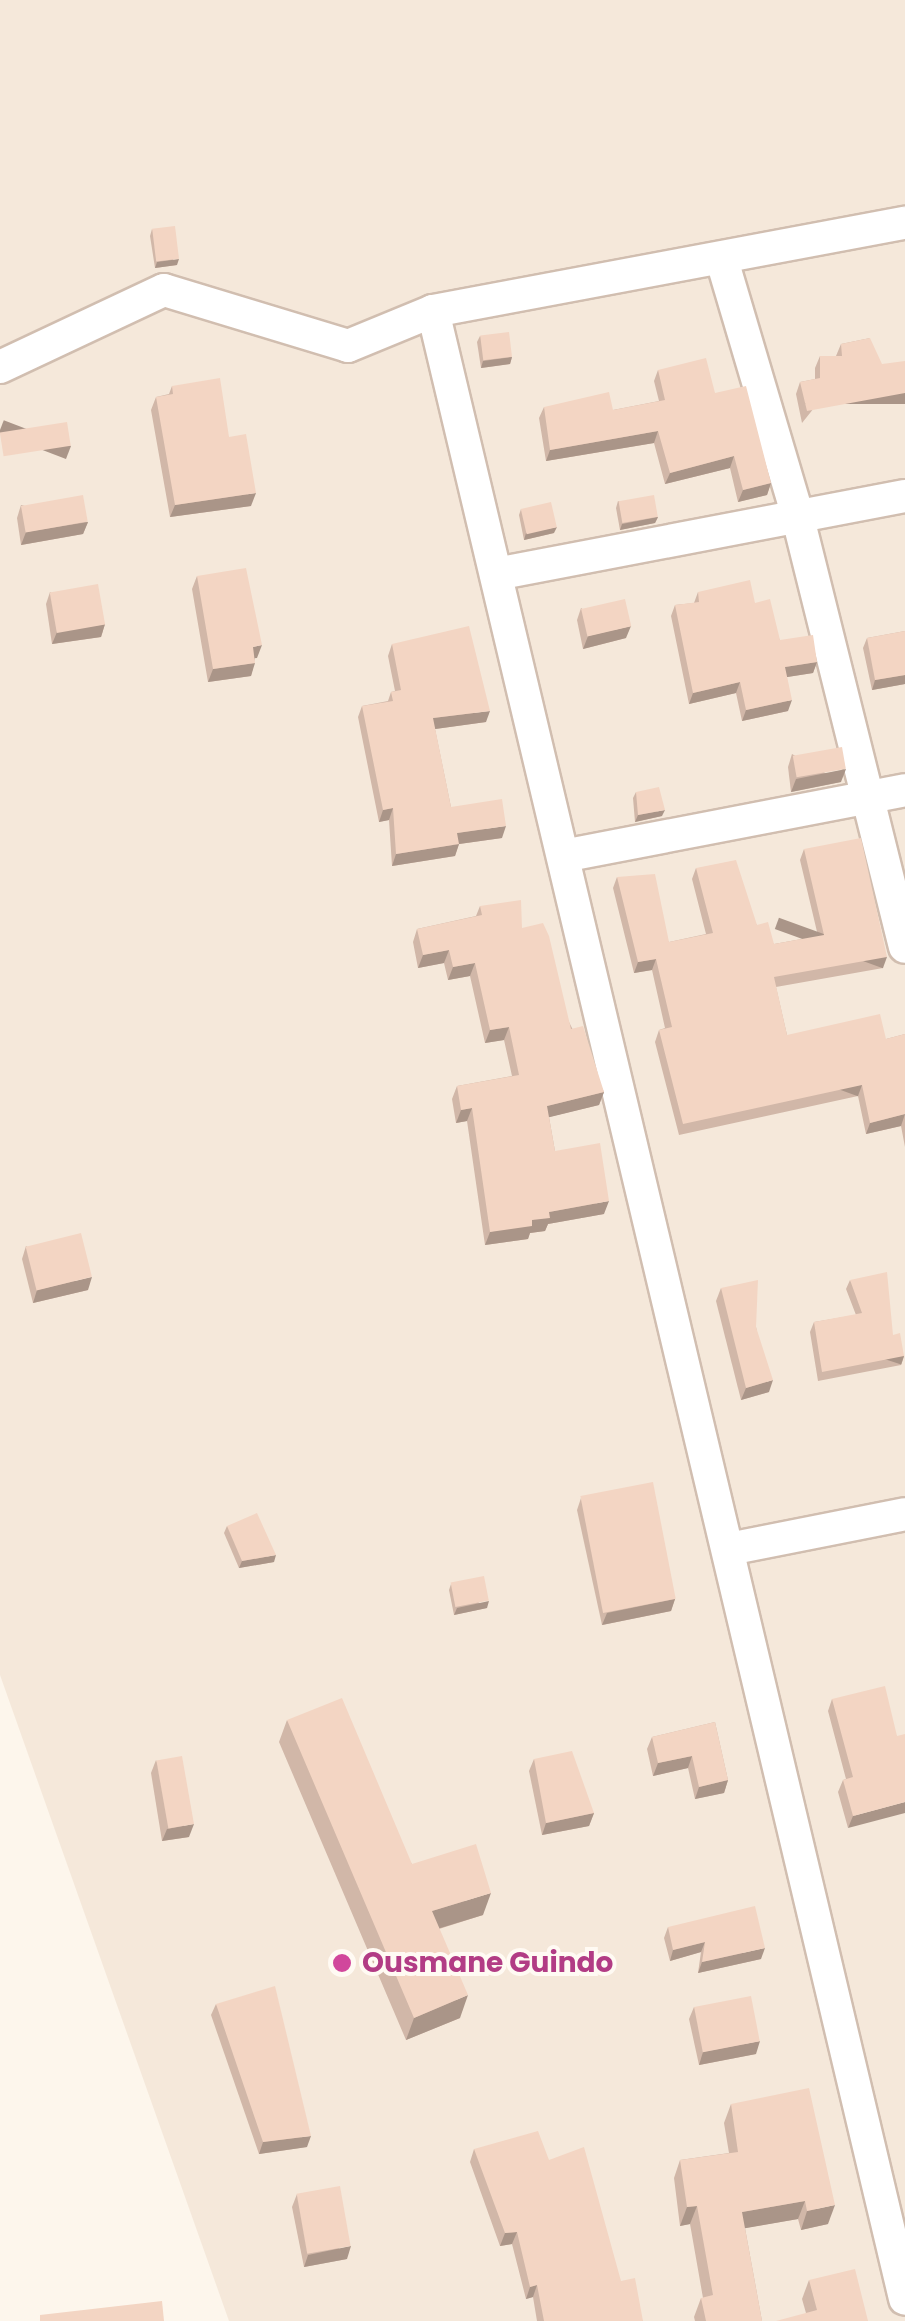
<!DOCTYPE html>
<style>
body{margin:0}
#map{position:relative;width:905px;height:2321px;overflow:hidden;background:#fdf6ec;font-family:Poppins,sans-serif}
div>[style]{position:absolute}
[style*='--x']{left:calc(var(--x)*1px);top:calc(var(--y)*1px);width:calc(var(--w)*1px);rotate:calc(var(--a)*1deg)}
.residential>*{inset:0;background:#f5e8da}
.roads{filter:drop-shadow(2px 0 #d1beb0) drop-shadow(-2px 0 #d1beb0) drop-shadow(0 2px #d1beb0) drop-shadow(0 -2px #d1beb0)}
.street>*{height:32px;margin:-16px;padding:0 16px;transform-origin:16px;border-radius:16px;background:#fff}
.wall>*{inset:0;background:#d1b7a8}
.shaded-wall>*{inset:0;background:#aa9588;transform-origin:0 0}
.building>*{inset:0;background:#f3d5c3;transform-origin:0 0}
.dots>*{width:28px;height:28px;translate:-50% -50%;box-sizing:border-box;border:5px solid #fffaf3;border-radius:50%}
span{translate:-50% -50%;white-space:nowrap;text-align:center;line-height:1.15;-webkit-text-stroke:8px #fffaf3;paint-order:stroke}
.hotel-label{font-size:28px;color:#b23c85;font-weight:700}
.left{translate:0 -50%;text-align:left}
</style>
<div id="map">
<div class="residential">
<i style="clip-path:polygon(0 0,905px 0,905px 2321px,229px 2321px,0 1675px)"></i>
</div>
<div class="roads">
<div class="street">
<i style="--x:722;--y:260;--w:265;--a:73.5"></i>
<i style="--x:797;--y:514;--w:446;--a:76"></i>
<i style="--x:433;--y:311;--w:2043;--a:76.64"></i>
<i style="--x:0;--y:367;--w:181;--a:-25.2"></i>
<i style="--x:164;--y:290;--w:192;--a:16.9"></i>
<i style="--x:348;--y:346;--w:92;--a:-22.4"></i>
<i style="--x:433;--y:311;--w:480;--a:-10.6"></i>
<i style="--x:496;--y:574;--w:416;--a:-10.8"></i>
<i style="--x:563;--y:856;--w:348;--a:-10.9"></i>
<i style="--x:729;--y:1549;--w:179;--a:-11.2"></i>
</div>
</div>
<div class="wall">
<i style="clip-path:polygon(152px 229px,177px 265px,155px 268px,150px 236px)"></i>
<i style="clip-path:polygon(480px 336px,512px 357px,510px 364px,481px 368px,477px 342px)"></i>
<i style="clip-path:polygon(870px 338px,802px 423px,796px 394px,800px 382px,815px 379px,815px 368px,820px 356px,836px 356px,841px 344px)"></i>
<i style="clip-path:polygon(658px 370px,715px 393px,771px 483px,767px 495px,738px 502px,730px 468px,665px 484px,654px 443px,546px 461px,539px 418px,544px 407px,613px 410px,659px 401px,654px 381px)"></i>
<i style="clip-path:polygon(172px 386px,229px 437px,251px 506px,170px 517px,151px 410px,156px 397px,169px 394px)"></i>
<i style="clip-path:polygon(618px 501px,658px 517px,655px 523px,620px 530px,616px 508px)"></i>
<i style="clip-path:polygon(21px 505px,88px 522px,83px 534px,21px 545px,17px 518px)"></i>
<i style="clip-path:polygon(521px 509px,554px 533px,524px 540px,519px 515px)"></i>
<i style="clip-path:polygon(197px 576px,257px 658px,255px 658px,251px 676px,208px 682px,192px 589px)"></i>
<i style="clip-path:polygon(50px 592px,105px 624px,101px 637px,52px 644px,46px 604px)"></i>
<i style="clip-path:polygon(698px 592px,755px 603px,780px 640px,817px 662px,813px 673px,787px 677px,788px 711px,742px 721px,736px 693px,689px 704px,671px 616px,675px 605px,694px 603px)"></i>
<i style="clip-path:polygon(581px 608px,626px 638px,583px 649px,577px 620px)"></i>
<i style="clip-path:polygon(905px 631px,905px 684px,872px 690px,863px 648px,867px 638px)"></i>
<i style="clip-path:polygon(392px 644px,486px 722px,435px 729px,451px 807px,502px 838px,459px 844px,455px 856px,392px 866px,389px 820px,379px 822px,358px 717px,362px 706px,388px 701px,391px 692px,395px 691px,388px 656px)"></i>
<i style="clip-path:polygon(792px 754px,841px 782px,791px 792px,788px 767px)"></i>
<i style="clip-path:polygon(636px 792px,662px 816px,635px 822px,633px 798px)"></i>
<i style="clip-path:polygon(804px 849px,883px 968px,776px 987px,787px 1035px,886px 1039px,905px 1034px,905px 1147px,901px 1126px,866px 1134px,858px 1096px,679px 1135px,655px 1042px,659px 1030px,665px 1028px,652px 970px,634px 973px,613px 888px,617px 877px,669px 942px,706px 934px,692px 879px,696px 868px,757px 925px,774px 944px,818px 936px,800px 860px)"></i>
<i style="clip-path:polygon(480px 906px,522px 928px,604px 1092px,599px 1105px,549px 1117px,555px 1151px,604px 1214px,548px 1224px,545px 1231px,530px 1233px,528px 1239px,485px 1245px,467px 1121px,456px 1123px,452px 1099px,457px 1086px,512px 1076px,504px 1040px,485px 1043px,470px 976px,448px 980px,444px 963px,418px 968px,413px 942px,417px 929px,476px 916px)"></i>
<i style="clip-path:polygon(26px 1246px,88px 1290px,33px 1303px,22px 1259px)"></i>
<i style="clip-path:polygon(850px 1280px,904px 1356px,901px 1365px,818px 1381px,810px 1332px,814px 1322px,856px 1315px,846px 1289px)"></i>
<i style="clip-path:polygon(721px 1288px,756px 1327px,769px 1392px,741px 1400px,716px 1301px)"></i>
<i style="clip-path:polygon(581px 1498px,675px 1599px,671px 1611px,602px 1625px,577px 1510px)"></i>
<i style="clip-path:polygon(227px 1526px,274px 1562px,239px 1568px,224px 1533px)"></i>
<i style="clip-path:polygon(451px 1584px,487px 1608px,454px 1615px,449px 1590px)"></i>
<i style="clip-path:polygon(832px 1699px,897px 1736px,848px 1828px,838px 1792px,843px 1780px,846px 1779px,828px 1711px)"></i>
<i style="clip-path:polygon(287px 1720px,412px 1864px,483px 1915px,439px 1929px,460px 2018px,406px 2040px,279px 1742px)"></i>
<i style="clip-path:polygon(715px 1722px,728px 1780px,724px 1793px,695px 1799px,688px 1768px,653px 1776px,647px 1749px,652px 1737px)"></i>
<i style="clip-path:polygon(534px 1759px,594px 1813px,589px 1826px,542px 1835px,529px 1771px)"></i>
<i style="clip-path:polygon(156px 1760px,189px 1837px,162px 1841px,151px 1773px)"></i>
<i style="clip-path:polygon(668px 1927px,761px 1959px,698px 1973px,701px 1952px,670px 1961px,664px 1938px)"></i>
<i style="clip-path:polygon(216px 2004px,307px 2147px,259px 2154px,211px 2015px)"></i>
<i style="clip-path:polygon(694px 2007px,756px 2054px,699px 2065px,689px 2019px)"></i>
<i style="clip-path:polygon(731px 2104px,828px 2224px,801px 2230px,798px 2219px,745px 2228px,762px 2321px,695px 2321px,694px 2317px,701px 2298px,703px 2298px,690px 2224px,680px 2226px,674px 2178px,680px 2160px,729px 2153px,724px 2123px)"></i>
<i style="clip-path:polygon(474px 2149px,549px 2160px,643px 2321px,537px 2321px,533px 2297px,526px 2299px,512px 2244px,500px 2246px,470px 2162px)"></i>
<i style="clip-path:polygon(297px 2194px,347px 2259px,304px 2267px,292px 2207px)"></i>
<i style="clip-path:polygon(809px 2280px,868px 2321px,806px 2313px,802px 2299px)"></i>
</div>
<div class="shaded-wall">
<i style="clip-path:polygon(179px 259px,177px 265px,155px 268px,157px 262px)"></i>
<i style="clip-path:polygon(512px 357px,510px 364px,481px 368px,483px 361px)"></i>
<i style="left:905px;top:393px;width:11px;height:100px;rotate:90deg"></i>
<i style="clip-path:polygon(658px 431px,654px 443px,546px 461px,550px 450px)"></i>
<i style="left:71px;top:446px;width:14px;height:72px;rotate:111deg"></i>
<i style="clip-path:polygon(734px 456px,730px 468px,665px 484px,670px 473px)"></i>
<i style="clip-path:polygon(771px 483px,767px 495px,738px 502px,743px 490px)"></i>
<i style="clip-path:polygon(256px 493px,251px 506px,170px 517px,175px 505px)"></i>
<i style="clip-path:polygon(658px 517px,655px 523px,620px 530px,622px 524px)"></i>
<i style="clip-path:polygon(88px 522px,83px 534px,21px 545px,26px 532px)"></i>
<i style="clip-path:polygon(557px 527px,554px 533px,524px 540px,526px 533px)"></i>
<i style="clip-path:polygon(105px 624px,101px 637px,52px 644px,57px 632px)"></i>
<i style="clip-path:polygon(631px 626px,626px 638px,583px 649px,588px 636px)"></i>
<i style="clip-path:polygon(262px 645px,257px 658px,248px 659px,253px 647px)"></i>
<i style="clip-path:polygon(817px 662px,813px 673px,781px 678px,785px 667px)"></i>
<i style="clip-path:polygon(255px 663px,251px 676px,208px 682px,213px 669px)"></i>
<i style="clip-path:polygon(905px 675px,905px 684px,872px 690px,875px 680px)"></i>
<i style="clip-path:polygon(740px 682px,736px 693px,689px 704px,693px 693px)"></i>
<i style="clip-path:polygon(792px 700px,788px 711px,742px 721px,746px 710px)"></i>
<i style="clip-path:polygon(490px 711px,486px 722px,428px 730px,433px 718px)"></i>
<i style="clip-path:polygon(846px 769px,841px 782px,791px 792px,796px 779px)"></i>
<i style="clip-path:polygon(393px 808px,389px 820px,379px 822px,383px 810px)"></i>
<i style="clip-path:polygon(665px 810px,662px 816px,635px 822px,638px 815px)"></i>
<i style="clip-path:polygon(506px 826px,502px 838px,452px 845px,457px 833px)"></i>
<i style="clip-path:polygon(459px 844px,455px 856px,392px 866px,396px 854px)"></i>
<i style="clip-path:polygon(449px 950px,444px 963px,418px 968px,423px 955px)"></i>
<i style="left:887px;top:957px;width:12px;height:115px;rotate:110deg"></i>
<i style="clip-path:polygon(656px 959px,652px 970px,634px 973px,638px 962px)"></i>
<i style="clip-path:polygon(475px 963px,470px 976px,448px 980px,453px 967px)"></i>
<i style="clip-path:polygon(509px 1027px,504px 1040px,485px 1043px,490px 1030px)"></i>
<i style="left:862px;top:1085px;width:12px;height:183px;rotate:110deg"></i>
<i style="clip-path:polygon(604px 1092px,599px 1105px,542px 1119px,547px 1106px)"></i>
<i style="clip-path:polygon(472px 1108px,467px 1121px,456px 1123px,461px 1110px)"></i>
<i style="clip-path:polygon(905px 1114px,901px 1126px,866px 1134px,870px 1123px)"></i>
<i style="clip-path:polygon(609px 1201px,604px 1214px,548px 1224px,545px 1231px,530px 1233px,528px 1239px,485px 1245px,490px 1232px,532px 1220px,549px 1212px)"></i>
<i style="clip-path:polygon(92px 1277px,88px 1290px,33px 1303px,37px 1290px)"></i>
<i style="left:904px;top:1356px;width:9px;height:84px;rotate:108deg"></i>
<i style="clip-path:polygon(773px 1380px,769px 1392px,741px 1400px,746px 1388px)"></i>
<i style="clip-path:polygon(276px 1555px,274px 1562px,239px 1568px,242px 1561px)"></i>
<i style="clip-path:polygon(675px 1599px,671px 1611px,602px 1625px,607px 1613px)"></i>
<i style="clip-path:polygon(489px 1601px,487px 1608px,454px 1615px,457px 1608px)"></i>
<i style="clip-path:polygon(692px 1756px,688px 1768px,653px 1776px,658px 1763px)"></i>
<i style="clip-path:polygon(728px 1780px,724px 1793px,695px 1799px,699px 1787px)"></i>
<i style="clip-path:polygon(905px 1802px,905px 1813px,848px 1828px,853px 1816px)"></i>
<i style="clip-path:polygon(594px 1813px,589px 1826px,542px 1835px,546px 1823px)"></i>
<i style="clip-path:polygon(194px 1824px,189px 1837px,162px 1841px,167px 1829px)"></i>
<i style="clip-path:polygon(491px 1893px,483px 1915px,424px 1933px,432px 1911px)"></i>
<i style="clip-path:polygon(705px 1942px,701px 1952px,670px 1961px,673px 1950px)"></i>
<i style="clip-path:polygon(765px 1948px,761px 1959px,698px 1973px,702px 1962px)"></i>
<i style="clip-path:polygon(468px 1995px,460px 2018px,406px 2040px,414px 2018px)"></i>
<i style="clip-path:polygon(760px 2041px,756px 2054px,699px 2065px,703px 2052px)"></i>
<i style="clip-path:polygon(311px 2136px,307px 2147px,259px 2154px,263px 2142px)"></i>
<i style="clip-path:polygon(805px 2201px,798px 2219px,735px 2230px,742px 2212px)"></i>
<i style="clip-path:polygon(835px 2205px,828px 2224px,801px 2230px,807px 2211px)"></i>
<i style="clip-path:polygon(697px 2206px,690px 2224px,680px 2226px,687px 2207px)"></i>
<i style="clip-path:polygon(517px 2232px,512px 2244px,500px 2246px,505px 2233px)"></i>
<i style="clip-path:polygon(351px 2246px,347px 2259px,304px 2267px,308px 2255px)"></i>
<i style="clip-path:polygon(537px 2285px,533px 2297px,526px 2299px,530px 2287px)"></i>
</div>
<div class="building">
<i style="left:175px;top:226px;width:33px;height:23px;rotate:83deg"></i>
<i style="left:509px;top:332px;width:25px;height:29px;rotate:83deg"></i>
<i style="clip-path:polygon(870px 338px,882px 364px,905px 361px,905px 393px,807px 411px,800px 382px,820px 378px,820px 356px,842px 356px,841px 344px)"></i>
<i style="clip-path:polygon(706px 358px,715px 393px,746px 386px,771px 483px,743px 490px,734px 456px,670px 473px,658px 431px,550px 450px,544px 407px,609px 392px,613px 410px,665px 400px,658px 370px)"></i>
<i style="clip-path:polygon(220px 378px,229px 437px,246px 434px,256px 493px,175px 505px,156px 397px,173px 394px,172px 386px)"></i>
<i style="left:67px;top:422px;width:24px;height:68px;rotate:81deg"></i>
<i style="left:83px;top:495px;width:27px;height:63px;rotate:80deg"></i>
<i style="left:654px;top:495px;width:22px;height:36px;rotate:80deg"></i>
<i style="left:551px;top:502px;width:26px;height:31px;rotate:77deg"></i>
<i style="clip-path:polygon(246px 568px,262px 645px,253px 647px,255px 663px,213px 669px,197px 576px)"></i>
<i style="clip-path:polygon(750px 580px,755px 603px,770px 599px,780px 640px,813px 635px,817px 662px,785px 667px,792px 700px,746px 710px,740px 682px,693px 693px,675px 605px,699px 602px,698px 592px)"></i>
<i style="left:98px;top:584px;width:41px;height:49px;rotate:80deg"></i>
<i style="left:625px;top:599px;width:28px;height:45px;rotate:77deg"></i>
<i style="clip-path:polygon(469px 626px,490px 711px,433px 718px,451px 807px,502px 799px,506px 826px,457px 833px,459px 844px,396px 854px,393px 808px,383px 810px,362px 706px,393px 701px,391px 692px,401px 690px,392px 644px)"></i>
<i style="clip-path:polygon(905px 631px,905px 675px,875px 680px,867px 638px)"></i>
<i style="left:842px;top:747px;width:22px;height:50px;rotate:80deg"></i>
<i style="clip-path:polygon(659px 787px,665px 810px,638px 815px,636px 792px)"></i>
<i style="clip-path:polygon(861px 838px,887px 957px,774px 977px,787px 1035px,880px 1014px,886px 1039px,905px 1034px,905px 1114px,870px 1123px,862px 1085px,683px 1124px,659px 1030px,672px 1027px,656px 959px,638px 962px,617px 877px,655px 874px,669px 942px,713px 933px,696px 868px,736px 860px,757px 925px,768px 922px,774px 944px,824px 935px,804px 849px)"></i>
<i style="clip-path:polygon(521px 900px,522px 928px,543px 923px,549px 936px,571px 1029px,583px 1026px,604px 1092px,547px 1106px,555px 1151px,600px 1143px,609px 1201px,549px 1212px,550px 1218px,532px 1220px,532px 1226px,490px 1232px,472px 1108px,461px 1110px,457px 1086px,519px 1075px,509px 1027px,490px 1030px,475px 963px,453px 967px,449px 950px,423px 955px,417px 929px,482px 915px,480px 906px)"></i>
<i style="left:81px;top:1233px;width:45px;height:57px;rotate:76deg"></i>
<i style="clip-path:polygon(887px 1272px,893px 1335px,900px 1333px,904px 1356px,822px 1372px,814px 1322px,862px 1313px,850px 1280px)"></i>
<i style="clip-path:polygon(758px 1280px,756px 1327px,773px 1380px,746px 1388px,721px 1288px)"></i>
<i style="left:653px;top:1482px;width:119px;height:74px;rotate:79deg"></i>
<i style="clip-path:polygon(257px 1513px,276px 1555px,242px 1561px,227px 1526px)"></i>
<i style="left:484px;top:1576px;width:25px;height:34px;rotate:79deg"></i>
<i style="clip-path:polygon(885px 1686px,897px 1736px,905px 1734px,905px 1802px,853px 1816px,843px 1780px,853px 1777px,832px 1699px)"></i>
<i style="clip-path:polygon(342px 1698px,412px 1864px,476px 1844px,491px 1893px,432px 1911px,468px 1995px,414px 2018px,287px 1720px)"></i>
<i style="clip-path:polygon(715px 1722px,728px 1780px,699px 1787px,692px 1756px,658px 1763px,652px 1737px)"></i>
<i style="clip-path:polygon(572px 1751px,594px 1813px,546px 1823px,534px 1759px)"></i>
<i style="left:182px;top:1756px;width:69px;height:26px;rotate:80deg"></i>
<i style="clip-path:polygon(755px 1906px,765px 1948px,702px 1962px,705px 1942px,673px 1950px,668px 1927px)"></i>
<i style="clip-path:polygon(275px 1986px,311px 2136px,263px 2142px,216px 2004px)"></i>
<i style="left:751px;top:1996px;width:46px;height:58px;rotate:79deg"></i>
<i style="clip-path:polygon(809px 2088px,835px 2205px,807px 2211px,805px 2201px,742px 2212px,762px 2321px,706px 2321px,701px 2298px,713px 2295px,697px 2206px,687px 2207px,680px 2160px,738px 2152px,731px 2104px)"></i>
<i style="clip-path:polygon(538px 2131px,549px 2160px,584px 2147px,621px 2281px,635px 2278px,643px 2321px,544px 2321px,537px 2285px,530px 2287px,517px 2232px,505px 2233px,474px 2149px)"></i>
<i style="left:340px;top:2186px;width:61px;height:44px;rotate:80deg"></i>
<i style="clip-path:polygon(855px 2269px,868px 2321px,776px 2321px,817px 2310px,809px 2280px)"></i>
<i style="clip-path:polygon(162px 2301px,164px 2321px,40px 2321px,40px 2315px)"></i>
</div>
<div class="dots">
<i style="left:342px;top:1963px;background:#d1479c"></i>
</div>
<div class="hotel-label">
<span class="left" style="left:362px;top:1963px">Ousmane Guindo</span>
</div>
</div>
